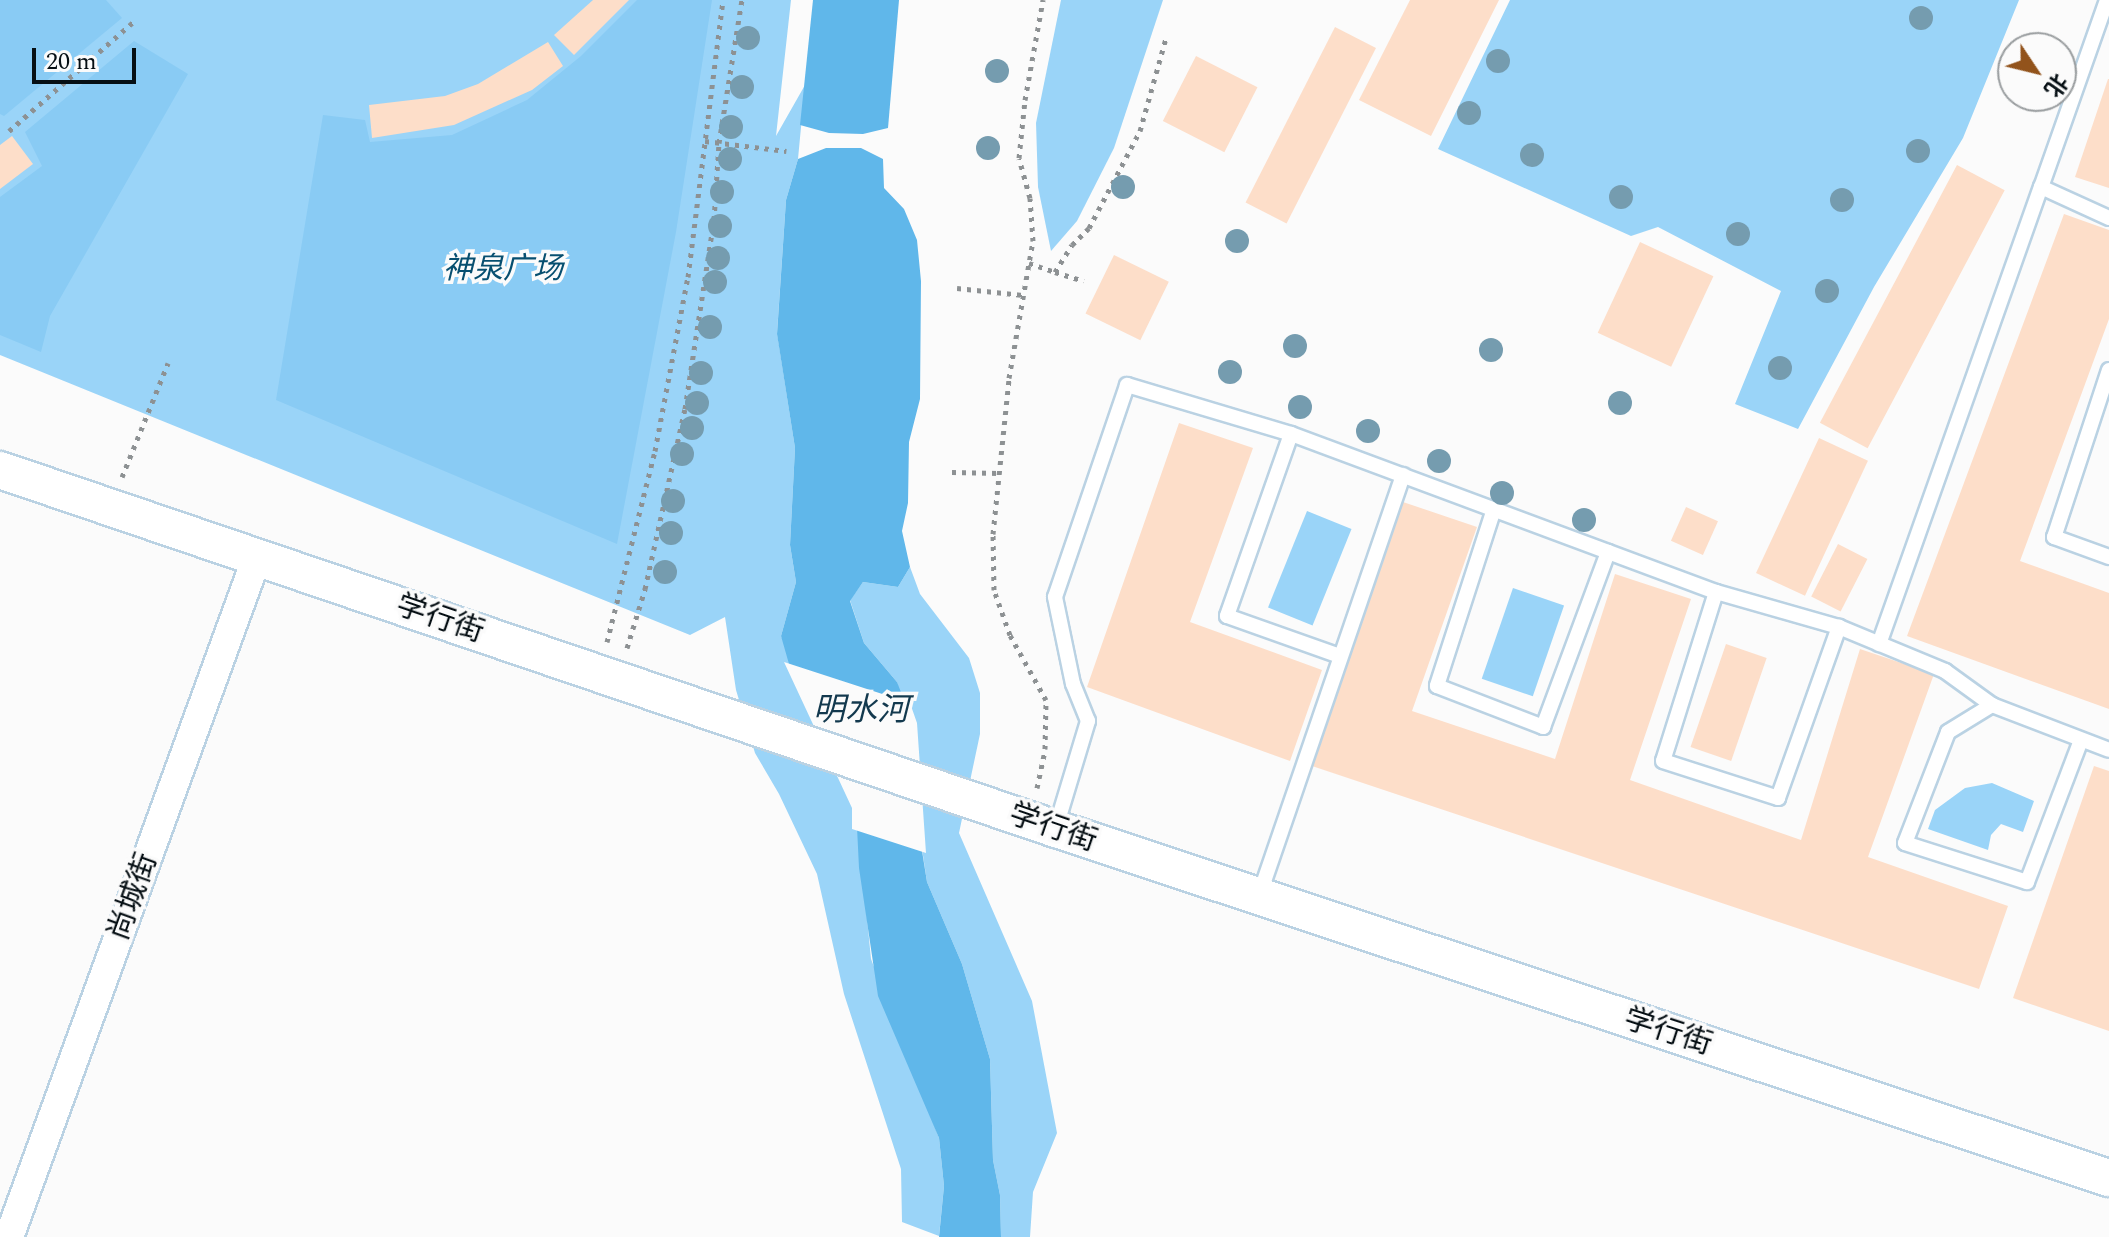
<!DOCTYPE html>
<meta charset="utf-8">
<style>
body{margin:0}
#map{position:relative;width:2109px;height:1237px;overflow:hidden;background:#fbfbfb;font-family:Spectral,"Noto Sans SC",serif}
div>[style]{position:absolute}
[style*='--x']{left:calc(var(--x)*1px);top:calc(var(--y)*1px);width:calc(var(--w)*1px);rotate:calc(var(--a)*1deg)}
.green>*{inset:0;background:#9ad4f8;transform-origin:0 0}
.forest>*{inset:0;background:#89cbf4}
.water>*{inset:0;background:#60b7ea}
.pier>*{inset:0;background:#fbfbfb}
.building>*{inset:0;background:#fddec9;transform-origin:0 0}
.path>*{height:5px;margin-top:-2.5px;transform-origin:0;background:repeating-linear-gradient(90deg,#8d9193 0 4px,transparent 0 10px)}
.roads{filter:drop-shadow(2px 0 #bad2e3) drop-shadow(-2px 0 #bad2e3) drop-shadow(0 2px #bad2e3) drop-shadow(0 -2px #bad2e3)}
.service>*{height:14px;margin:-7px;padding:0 7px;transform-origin:7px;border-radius:7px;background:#fff}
.minor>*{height:28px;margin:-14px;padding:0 14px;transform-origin:14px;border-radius:14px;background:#fff}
.tertiary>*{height:36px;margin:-18px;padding:0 18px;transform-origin:18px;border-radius:18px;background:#fff}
.trees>*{width:24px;height:24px;margin:-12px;border-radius:50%;background:#759caf}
span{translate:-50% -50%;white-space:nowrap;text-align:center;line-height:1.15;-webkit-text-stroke:7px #fbfbfb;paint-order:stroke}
.park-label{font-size:30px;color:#074f70;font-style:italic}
.street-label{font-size:30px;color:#060f14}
.water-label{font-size:32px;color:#13394e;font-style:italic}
.north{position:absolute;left:1997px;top:32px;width:80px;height:80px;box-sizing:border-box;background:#fbfbfb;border:2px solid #999d9f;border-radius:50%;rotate:125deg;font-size:22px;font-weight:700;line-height:32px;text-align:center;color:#060f14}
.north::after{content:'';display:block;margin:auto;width:28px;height:36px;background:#92531b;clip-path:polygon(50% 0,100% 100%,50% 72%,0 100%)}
.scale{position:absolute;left:32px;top:48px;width:104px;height:36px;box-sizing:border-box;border:4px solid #060f14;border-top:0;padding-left:10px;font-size:24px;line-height:28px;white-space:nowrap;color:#060f14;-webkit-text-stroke:6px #fbfbfb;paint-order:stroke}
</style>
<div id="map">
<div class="green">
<i style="clip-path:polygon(0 0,791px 0,776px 136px,805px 85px,798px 159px,786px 200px,777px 333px,795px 448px,790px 545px,796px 582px,781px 636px,856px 807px,871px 959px,939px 1138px,944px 1186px,939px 1236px,902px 1222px,901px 1169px,844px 994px,817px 874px,779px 794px,755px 753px,736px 690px,725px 617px,690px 635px,0 355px)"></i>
<i style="clip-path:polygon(1061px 0,1163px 0,1114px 148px,1077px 221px,1051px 251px,1038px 187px,1036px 123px)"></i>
<i style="clip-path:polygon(1510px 0,2019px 0,1963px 138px,1874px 287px,1798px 429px,1735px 404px,1781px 291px,1658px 227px,1631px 236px,1438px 149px)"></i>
<i style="left:1307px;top:511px;width:48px;height:104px;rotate:22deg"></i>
<i style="clip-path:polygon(910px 567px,920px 594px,969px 658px,980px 693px,980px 734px,959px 833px,1032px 1001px,1057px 1133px,1033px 1192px,1030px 1237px,1001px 1237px,1000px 1195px,993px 1160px,990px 1059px,962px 964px,927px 882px,897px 682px,864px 643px,850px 600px,863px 582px,898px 587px)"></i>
<i style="left:1513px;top:588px;width:54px;height:96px;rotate:19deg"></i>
<i style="clip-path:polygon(1992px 783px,2034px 801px,2023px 832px,2001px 824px,1991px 835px,1988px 850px,1928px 829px,1935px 810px,1965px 788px)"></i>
</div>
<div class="forest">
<i style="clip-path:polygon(0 0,106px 0,122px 18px,4px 116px,0 114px)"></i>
<i style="clip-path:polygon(637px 0,712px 0,676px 232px,617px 544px,276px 400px,323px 115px,365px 120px,370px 142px,452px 135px,527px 100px,581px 56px)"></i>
<i style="clip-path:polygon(134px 41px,188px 74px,50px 316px,41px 352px,0 335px,0 197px,42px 166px,25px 132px)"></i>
</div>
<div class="water">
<i style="clip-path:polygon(813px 0,899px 0,888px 128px,863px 134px,829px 133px,800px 125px)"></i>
<i style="clip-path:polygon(826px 148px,861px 148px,883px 159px,884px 188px,904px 209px,917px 240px,921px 281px,920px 399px,909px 442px,908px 503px,902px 531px,910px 567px,898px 587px,863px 582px,850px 601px,864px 643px,897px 682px,913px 723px,919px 832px,927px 882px,962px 964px,990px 1059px,993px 1160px,1000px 1195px,1001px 1237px,939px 1237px,944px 1186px,939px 1138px,878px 996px,859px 868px,856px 807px,789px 664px,781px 636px,796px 582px,790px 545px,795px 448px,777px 334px,786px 200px,798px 159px)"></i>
</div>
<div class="pier">
<i style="clip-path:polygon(784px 662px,910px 703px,917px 723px,926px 853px,852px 829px,852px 808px)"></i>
</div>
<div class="building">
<i style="clip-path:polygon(593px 0,629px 0,574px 55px,554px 35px)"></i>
<i style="clip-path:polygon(1410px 0,1499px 0,1431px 136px,1359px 100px)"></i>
<i style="left:1335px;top:27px;width:46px;height:197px;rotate:27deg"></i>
<i style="clip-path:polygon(548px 42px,563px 66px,532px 90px,454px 125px,372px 138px,369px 105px,445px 96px,478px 84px)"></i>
<i style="left:1196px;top:56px;width:69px;height:73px;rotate:27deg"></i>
<i style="clip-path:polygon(2108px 79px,2109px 79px,2109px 188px,2075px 177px)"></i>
<i style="clip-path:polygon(12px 136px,33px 164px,0 189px,0 145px)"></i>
<i style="left:1957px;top:165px;width:54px;height:292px;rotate:28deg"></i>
<i style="clip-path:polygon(2064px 214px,2109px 230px,2109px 319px,2020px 561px,2109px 593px,2109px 709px,1907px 636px)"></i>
<i style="left:1640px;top:242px;width:81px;height:100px;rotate:25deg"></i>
<i style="left:1114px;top:255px;width:61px;height:65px;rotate:26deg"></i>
<i style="clip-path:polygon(1179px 423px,1253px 448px,1190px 622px,1322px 670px,1290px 761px,1087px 687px)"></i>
<i style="left:1819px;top:438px;width:54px;height:149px;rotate:25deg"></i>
<i style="clip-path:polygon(1403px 502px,1477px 527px,1412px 711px,1555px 759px,1615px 574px,1691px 599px,1630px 780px,1801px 840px,1860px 649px,1934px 674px,1868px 857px,2008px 906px,1979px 989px,1312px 766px)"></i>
<i style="left:1686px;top:507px;width:35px;height:37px;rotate:24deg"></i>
<i style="left:1838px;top:544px;width:33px;height:59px;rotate:27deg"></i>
<i style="left:1726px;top:644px;width:43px;height:109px;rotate:19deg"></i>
<i style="clip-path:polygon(2094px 766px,2109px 771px,2109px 1031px,2013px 998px)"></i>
</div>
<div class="path">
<i style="--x:9;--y:131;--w:167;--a:-41.3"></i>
<i style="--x:705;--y:141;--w:82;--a:7"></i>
<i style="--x:1029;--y:263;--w:28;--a:19"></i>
<i style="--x:1055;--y:272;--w:32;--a:-58"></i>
<i style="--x:1072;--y:245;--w:24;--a:-45"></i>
<i style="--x:1089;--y:228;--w:110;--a:-62.3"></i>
<i style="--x:1140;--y:131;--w:97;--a:-74.4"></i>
<i style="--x:1055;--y:272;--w:30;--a:17"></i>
<i style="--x:957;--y:288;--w:66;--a:6.1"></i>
<i style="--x:952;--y:472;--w:47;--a:1.2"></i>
<i style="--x:122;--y:477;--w:123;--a:-68"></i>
<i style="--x:607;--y:642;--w:197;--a:-75.9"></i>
<i style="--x:655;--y:451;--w:177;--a:-79.3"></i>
<i style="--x:688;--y:277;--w:279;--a:-82.8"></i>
<i style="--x:627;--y:648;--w:62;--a:-73"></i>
<i style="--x:645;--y:589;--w:184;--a:-77.5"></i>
<i style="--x:685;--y:409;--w:191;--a:-81.3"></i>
<i style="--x:714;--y:220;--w:77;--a:-86.3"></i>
<i style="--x:719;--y:143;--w:145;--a:-80.9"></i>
<i style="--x:1037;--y:788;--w:40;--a:-78"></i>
<i style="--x:1045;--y:749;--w:49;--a:-88.8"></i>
<i style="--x:1046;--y:700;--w:74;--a:-119"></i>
<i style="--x:1010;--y:635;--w:48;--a:-109.6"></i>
<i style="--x:994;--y:590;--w:56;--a:-91"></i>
<i style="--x:993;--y:534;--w:157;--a:-84.1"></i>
<i style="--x:1009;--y:378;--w:139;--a:-80.1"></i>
<i style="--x:1033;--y:241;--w:43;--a:-94"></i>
<i style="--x:1030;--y:198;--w:41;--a:-105.4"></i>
<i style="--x:1019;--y:158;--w:58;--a:-84.1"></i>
<i style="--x:1025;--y:100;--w:102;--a:-79.8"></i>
</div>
<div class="roads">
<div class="service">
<i style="--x:2107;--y:0;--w:198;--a:109.4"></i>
<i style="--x:2041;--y:187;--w:75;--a:24.5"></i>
<i style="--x:2109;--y:370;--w:176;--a:108.2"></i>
<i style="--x:2054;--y:537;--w:59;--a:20"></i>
<i style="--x:1291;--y:434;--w:193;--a:109.4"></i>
<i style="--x:1227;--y:616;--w:120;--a:19.5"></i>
<i style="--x:1494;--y:509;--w:186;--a:107.9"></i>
<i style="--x:1437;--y:686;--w:114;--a:21.1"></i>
<i style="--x:1543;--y:727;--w:187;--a:-69.6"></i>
<i style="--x:1839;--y:627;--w:128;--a:-164.1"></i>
<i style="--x:1716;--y:592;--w:177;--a:107.4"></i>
<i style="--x:1663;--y:761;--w:121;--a:17.8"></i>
<i style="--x:1778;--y:798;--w:182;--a:-70.4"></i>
<i style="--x:1839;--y:627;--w:115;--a:22.5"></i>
<i style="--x:1945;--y:671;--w:58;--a:35.9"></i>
<i style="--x:1879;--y:644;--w:485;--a:-70.5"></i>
<i style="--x:2081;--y:740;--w:152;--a:110.8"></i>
<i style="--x:2027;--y:882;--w:128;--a:-162.3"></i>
<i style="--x:1905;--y:843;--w:119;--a:-68.8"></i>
<i style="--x:1948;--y:732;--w:52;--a:-31.5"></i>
<i style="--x:1992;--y:705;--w:125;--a:21"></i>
<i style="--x:1056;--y:827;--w:111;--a:-73.2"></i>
<i style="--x:1088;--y:721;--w:40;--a:-112"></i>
<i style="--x:1073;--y:684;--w:89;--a:-101.7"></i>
<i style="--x:1055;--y:597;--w:224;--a:-71.2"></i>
<i style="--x:1127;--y:385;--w:171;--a:16.6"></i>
<i style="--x:1291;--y:434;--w:453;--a:20.4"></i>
<i style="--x:1259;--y:896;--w:445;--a:-71.1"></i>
</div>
<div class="minor">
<i style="--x:9;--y:1237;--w:724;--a:-69.96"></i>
</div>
<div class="tertiary">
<i style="--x:0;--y:470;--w:1115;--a:18.78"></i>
<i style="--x:1056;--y:829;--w:1109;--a:18.34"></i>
</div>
</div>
<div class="trees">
<i style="left:1921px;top:18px"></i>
<i style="left:748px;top:38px"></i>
<i style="left:1498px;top:61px"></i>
<i style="left:997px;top:71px"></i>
<i style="left:742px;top:87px"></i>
<i style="left:1469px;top:113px"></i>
<i style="left:731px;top:127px"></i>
<i style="left:988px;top:148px"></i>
<i style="left:1918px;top:151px"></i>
<i style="left:1532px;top:155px"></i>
<i style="left:730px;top:159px"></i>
<i style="left:1123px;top:187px"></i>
<i style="left:722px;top:192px"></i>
<i style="left:1621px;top:197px"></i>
<i style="left:1842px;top:200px"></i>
<i style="left:720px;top:226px"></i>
<i style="left:1738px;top:234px"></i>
<i style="left:1237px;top:241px"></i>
<i style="left:718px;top:258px"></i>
<i style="left:715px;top:282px"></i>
<i style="left:1827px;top:291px"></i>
<i style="left:710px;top:327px"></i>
<i style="left:1295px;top:346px"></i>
<i style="left:1491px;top:350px"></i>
<i style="left:1780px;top:368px"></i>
<i style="left:1230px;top:372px"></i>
<i style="left:701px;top:373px"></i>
<i style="left:697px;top:403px"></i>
<i style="left:1620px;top:403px"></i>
<i style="left:1300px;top:407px"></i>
<i style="left:692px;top:428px"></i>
<i style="left:1368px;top:431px"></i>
<i style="left:682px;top:454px"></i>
<i style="left:1439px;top:461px"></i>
<i style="left:1502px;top:493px"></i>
<i style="left:673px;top:501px"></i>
<i style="left:1584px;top:520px"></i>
<i style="left:671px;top:533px"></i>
<i style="left:665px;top:572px"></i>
</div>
<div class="park-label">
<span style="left:503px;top:269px">神泉广场</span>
</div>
<div class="street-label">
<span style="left:440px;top:619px;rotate:19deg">学行街</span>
<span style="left:1053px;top:828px;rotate:19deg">学行街</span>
<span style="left:133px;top:897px;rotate:-70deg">尚城街</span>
<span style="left:1668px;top:1032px;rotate:18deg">学行街</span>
</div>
<div class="water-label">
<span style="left:861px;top:711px">明水河</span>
</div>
<div class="north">北</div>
<div class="scale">20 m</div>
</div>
